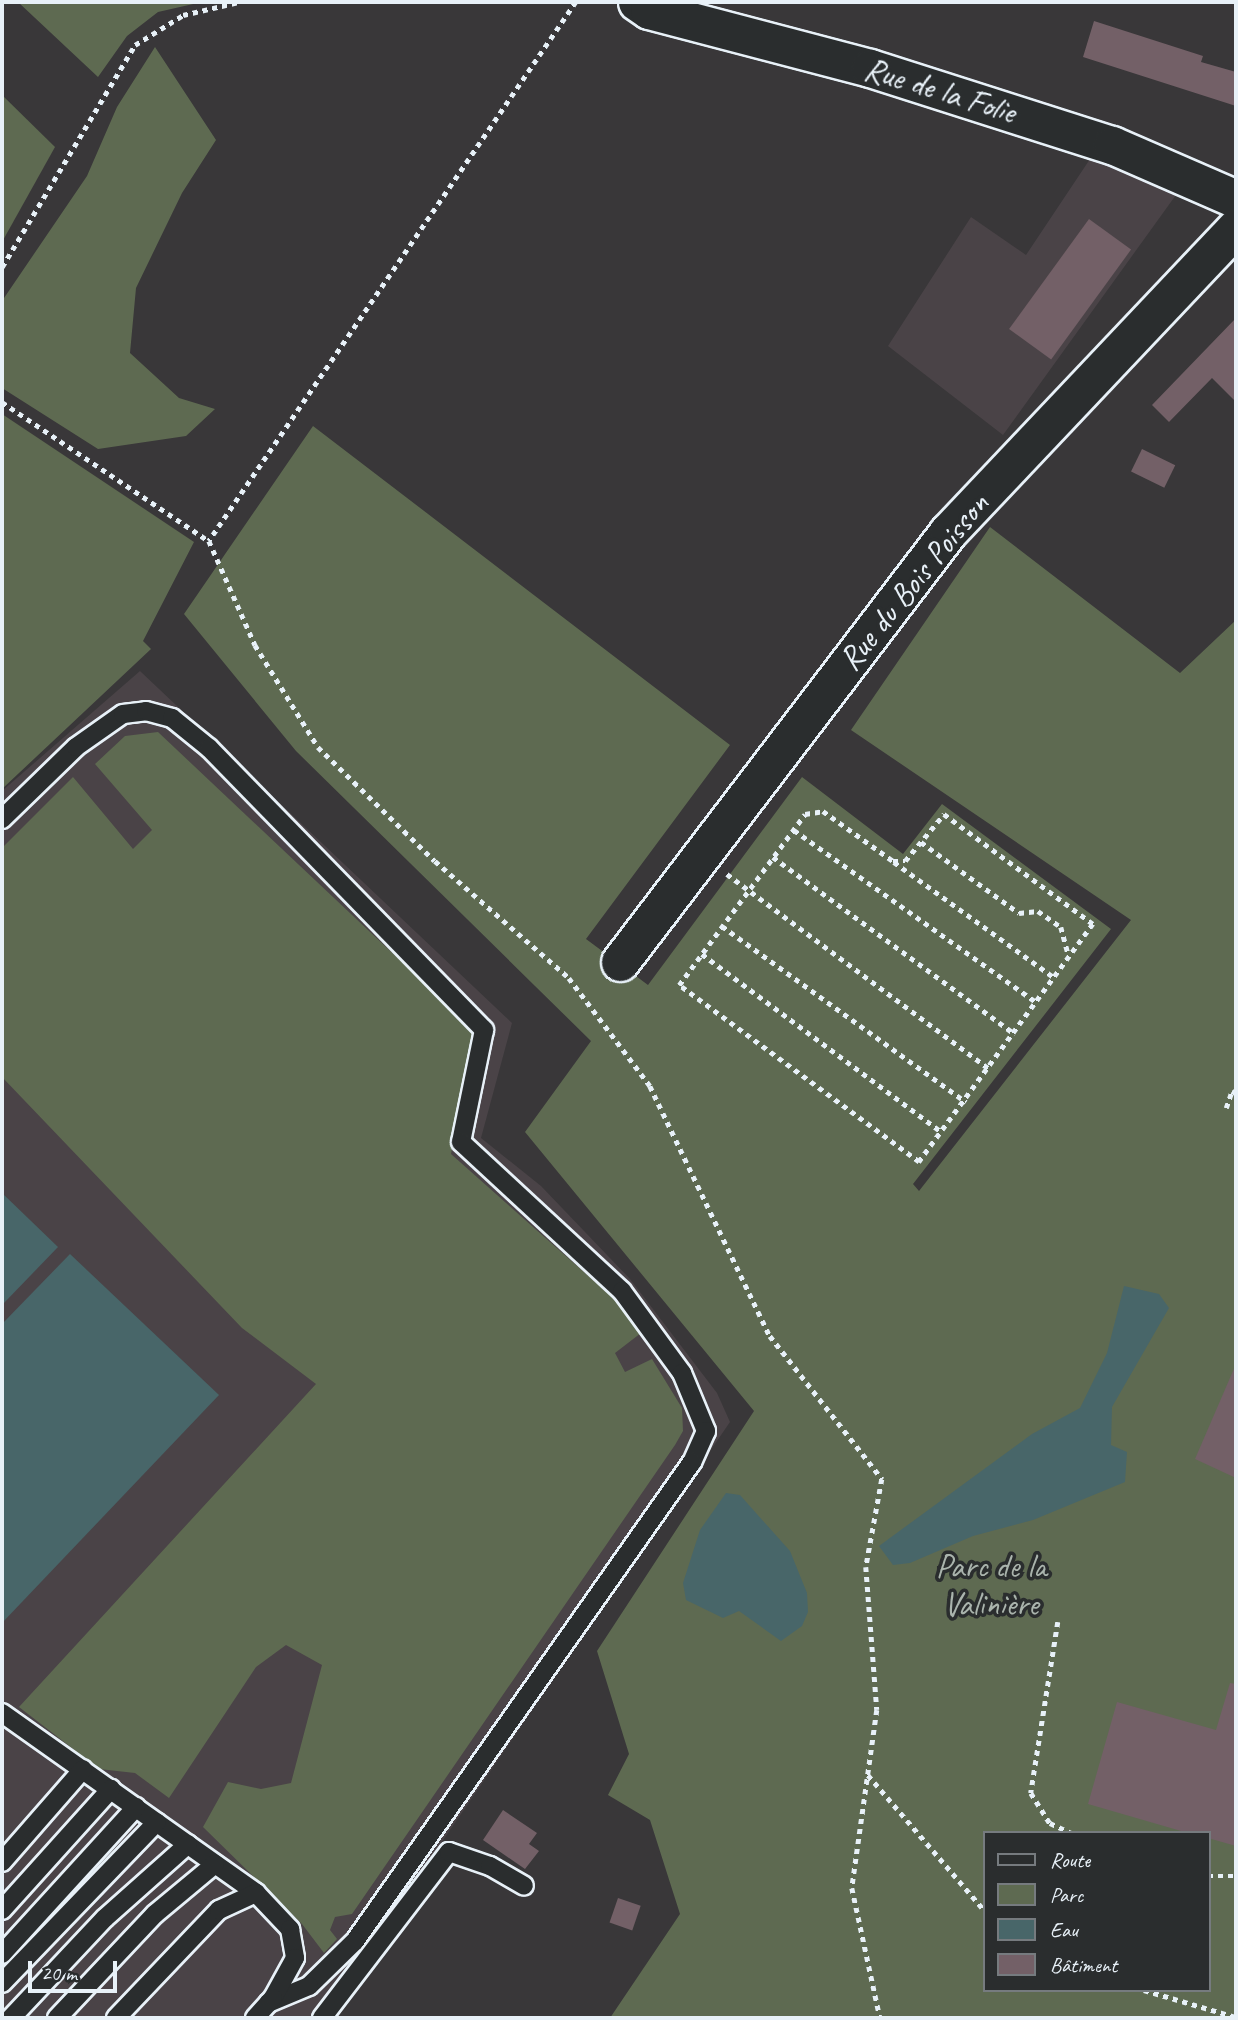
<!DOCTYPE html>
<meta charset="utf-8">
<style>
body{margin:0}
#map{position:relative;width:1238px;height:2020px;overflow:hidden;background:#393739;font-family:Caveat,sans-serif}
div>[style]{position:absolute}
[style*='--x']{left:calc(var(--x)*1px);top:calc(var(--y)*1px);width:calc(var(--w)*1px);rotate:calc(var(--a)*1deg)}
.built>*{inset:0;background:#4a4347}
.green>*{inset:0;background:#5e6a51}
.water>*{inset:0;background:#486669}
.building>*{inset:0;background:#736067;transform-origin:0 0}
.path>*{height:4.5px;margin-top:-2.25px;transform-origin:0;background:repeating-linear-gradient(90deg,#e8f1f8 0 5px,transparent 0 10px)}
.roads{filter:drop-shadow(2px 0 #e8f1f8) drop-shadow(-2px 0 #e8f1f8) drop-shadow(0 2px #e8f1f8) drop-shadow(0 -2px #e8f1f8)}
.lane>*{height:18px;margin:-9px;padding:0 9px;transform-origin:9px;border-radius:9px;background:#2a2d2e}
.street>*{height:37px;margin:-18.5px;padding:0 18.5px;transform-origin:18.5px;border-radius:18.5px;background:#2a2d2e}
span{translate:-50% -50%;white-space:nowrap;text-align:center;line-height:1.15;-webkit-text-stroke:7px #2a2d2e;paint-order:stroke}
.street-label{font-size:33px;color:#e8f1f8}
.park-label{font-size:33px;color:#aab4ad}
.frame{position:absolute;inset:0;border:4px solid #e8f1f8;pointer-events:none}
.legend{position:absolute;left:983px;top:1831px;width:228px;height:161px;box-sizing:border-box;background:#2a2d2e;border:2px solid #767b7f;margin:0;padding:9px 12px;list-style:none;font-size:21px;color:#e8f1f8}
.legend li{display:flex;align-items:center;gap:14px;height:35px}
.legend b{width:35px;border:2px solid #767b7f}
.scale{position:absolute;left:28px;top:1961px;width:89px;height:32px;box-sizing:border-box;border:4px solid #e8f1f8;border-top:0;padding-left:9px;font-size:21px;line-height:24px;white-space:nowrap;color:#e8f1f8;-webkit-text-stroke:5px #2a2d2e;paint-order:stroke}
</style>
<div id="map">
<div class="built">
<i style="clip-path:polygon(1092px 156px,1181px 188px,1003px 435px,888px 346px,971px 217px,1026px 255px)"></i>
<i style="clip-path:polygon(140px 671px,512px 1023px,481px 1138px,541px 1186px,630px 1279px,717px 1393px,730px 1422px,417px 1878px,314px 2018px,2px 2018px,2px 791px)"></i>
</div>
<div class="green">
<i style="clip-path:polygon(18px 2px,202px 2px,158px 12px,127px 36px,98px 77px)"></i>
<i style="clip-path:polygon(155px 47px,216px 140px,182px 193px,136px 288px,130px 353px,179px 398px,215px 409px,186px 436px,98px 449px,2px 388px,2px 301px,87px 176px,117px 107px)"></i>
<i style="clip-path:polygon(2px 95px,55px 147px,2px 242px)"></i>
<i style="clip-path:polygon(2px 414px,194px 542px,143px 641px,151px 649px,2px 789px)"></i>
<i style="clip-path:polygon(evenodd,313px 426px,730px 745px,586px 939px,648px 985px,802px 777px,903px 854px,942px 804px,1111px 929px,913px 1184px,919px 1191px,1131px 920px,851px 730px,990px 527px,1180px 673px,1236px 620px,1236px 2018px,610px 2018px,680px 1914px,650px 1820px,608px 1795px,629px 1754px,597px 1651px,754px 1411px,525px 1132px,591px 1041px,296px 751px,184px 614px,313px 426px,984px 1833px,1208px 1833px,1208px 1990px,984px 1990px,984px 1833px)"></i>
<i style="clip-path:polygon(158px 732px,474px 1030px,451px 1154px,621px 1305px,641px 1333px,615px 1353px,625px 1372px,652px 1359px,682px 1408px,683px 1431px,675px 1445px,352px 1914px,335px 1917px,330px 1930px,337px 1939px,324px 1953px,302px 1924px,203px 1827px,228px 1782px,261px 1789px,291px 1783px,322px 1665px,286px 1645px,256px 1667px,169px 1798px,135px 1773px,99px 1769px,19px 1707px,316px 1384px,242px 1328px,2px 1077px,2px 848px,73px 777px,133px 849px,152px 830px,95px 764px,125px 736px)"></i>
</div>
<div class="water">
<i style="clip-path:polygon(2px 1193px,58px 1247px,4px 1303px,2px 1301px)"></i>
<i style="clip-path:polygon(70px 1254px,219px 1395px,2px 1623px,2px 1324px)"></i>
<i style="clip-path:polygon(1124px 1286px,1159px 1294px,1169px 1308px,1112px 1407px,1111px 1445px,1127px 1452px,1125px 1482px,1033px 1520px,973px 1536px,910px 1563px,893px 1565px,879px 1546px,1032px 1434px,1080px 1408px,1107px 1353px)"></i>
<i style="clip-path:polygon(726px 1493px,740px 1495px,790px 1551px,807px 1593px,808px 1612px,802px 1626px,781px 1641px,739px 1611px,723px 1618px,686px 1600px,683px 1583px,700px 1530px)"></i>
</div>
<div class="building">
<i style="clip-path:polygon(1094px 21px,1203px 56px,1201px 62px,1236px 72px,1236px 106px,1083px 57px)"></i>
<i style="left:1089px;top:219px;width:52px;height:136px;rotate:36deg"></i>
<i style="clip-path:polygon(1236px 318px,1236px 402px,1212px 378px,1169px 422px,1152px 405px)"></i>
<i style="left:1142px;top:449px;width:37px;height:25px;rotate:26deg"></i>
<i style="clip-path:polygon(1236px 1364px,1236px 1478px,1195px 1459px)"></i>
<i style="clip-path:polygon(1230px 1683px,1236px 1684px,1236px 1846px,1208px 1838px,1208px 1833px,1188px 1833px,1088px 1804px,1117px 1702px,1216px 1730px)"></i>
<i style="clip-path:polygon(503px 1810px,537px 1833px,529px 1844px,539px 1851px,525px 1869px,483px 1840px)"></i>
<i style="left:618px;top:1898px;width:24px;height:26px;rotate:19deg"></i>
</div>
<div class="path">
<i style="--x:576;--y:2;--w:652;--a:124.25"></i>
<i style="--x:209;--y:541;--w:114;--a:66.1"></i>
<i style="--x:255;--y:645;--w:120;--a:58.3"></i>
<i style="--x:318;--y:747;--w:163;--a:44.3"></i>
<i style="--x:435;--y:861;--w:178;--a:41.1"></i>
<i style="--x:569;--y:978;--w:135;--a:53.1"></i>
<i style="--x:650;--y:1086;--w:277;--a:64.4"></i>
<i style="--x:770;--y:1336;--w:182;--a:51.9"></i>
<i style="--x:882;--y:1479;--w:89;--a:100.3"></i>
<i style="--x:866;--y:1567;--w:143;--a:85.6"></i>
<i style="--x:877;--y:1710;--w:180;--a:98"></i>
<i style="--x:852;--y:1888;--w:133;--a:77.8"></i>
<i style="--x:2;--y:267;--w:259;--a:-59.1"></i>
<i style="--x:135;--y:45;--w:57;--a:-32"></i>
<i style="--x:183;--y:15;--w:57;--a:-13.1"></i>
<i style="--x:2;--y:402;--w:249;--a:33.9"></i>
<i style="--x:823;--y:811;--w:86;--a:35.5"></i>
<i style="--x:893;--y:861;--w:12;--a:0"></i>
<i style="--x:905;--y:861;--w:61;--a:-50.3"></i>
<i style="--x:944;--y:814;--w:185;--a:36.4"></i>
<i style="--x:1093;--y:924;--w:295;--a:126.2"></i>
<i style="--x:919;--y:1162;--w:298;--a:-143.6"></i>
<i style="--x:679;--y:985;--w:212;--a:-53.6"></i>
<i style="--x:805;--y:814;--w:18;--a:-9"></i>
<i style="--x:794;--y:830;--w:298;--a:35.4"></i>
<i style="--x:921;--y:842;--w:121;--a:35.9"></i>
<i style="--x:1019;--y:913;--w:19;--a:-6"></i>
<i style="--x:1038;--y:911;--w:28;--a:35"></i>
<i style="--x:1061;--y:927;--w:30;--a:75"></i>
<i style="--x:773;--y:857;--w:300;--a:36.2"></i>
<i style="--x:894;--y:862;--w:198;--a:35.8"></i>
<i style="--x:727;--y:874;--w:327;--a:36.6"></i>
<i style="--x:722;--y:926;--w:301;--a:35.8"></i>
<i style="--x:702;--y:954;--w:299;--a:36.6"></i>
<i style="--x:1226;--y:1108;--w:18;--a:-71"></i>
<i style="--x:1232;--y:1091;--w:4;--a:27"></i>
<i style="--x:1058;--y:1622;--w:173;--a:99"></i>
<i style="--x:1031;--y:1793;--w:36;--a:58"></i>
<i style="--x:1050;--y:1823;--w:23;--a:25"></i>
<i style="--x:868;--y:1775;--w:178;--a:49.3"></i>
<i style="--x:1208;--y:1876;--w:28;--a:0"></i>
<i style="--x:1144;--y:1990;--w:96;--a:16.4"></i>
</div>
<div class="roads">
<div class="lane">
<i style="--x:2;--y:819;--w:103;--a:-44.2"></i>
<i style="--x:76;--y:747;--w:57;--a:-35.1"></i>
<i style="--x:123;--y:714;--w:23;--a:-7"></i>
<i style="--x:146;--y:711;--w:27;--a:15"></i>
<i style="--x:172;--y:718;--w:48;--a:39"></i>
<i style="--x:209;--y:748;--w:394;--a:45.7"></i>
<i style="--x:484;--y:1030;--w:114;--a:101.6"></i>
<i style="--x:461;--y:1142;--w:219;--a:42.8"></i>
<i style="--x:622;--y:1291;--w:102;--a:53.8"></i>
<i style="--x:682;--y:1373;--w:63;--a:67.5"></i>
<i style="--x:706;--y:1431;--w:34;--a:114"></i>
<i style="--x:692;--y:1462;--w:586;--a:125.13"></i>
<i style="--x:355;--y:1941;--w:64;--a:135.6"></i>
<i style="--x:309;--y:1986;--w:44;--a:157.5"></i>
<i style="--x:2;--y:1713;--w:311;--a:35.3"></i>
<i style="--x:256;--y:1893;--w:50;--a:46.6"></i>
<i style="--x:290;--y:1929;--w:29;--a:80"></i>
<i style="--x:295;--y:1958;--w:46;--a:118.8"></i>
<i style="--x:273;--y:1998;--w:27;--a:132"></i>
<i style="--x:2;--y:1862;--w:123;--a:-48.9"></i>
<i style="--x:2;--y:1910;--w:163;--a:-48"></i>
<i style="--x:2;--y:1954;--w:199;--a:-47.6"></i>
<i style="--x:2;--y:1983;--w:223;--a:-46.1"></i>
<i style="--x:11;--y:2018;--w:137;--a:-46.8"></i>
<i style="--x:105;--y:1918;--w:111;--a:-41.7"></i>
<i style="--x:57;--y:2018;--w:143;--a:-46.7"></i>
<i style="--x:155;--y:1914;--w:78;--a:-39.8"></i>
<i style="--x:116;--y:2018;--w:149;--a:-46.4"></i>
<i style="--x:219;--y:1910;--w:41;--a:-24.7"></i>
<i style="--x:322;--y:2018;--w:209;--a:-52.6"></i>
<i style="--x:449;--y:1852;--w:43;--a:18.9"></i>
<i style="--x:490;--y:1866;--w:39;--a:30"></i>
</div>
<div class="street">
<i style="--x:637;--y:2;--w:14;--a:34"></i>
<i style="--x:649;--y:10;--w:228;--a:14.7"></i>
<i style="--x:870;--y:68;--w:254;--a:17.7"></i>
<i style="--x:1112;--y:145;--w:135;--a:23.5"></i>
<i style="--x:620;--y:962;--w:541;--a:-52.66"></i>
<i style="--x:948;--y:532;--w:419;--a:-46.6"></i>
</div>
</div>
<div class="street-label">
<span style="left:940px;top:91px;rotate:17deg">Rue de la Folie</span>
<span style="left:914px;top:582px;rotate:-51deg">Rue du Bois Poisson</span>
</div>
<div class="park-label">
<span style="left:991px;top:1586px">Parc de la<br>Valinière</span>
</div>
<div class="frame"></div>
<ul class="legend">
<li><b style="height:9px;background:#2a2d2e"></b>Route</li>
<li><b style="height:19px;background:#5e6a51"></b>Parc</li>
<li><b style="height:19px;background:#486669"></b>Eau</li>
<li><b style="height:19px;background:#736067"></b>Bâtiment</li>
</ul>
<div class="scale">20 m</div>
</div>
